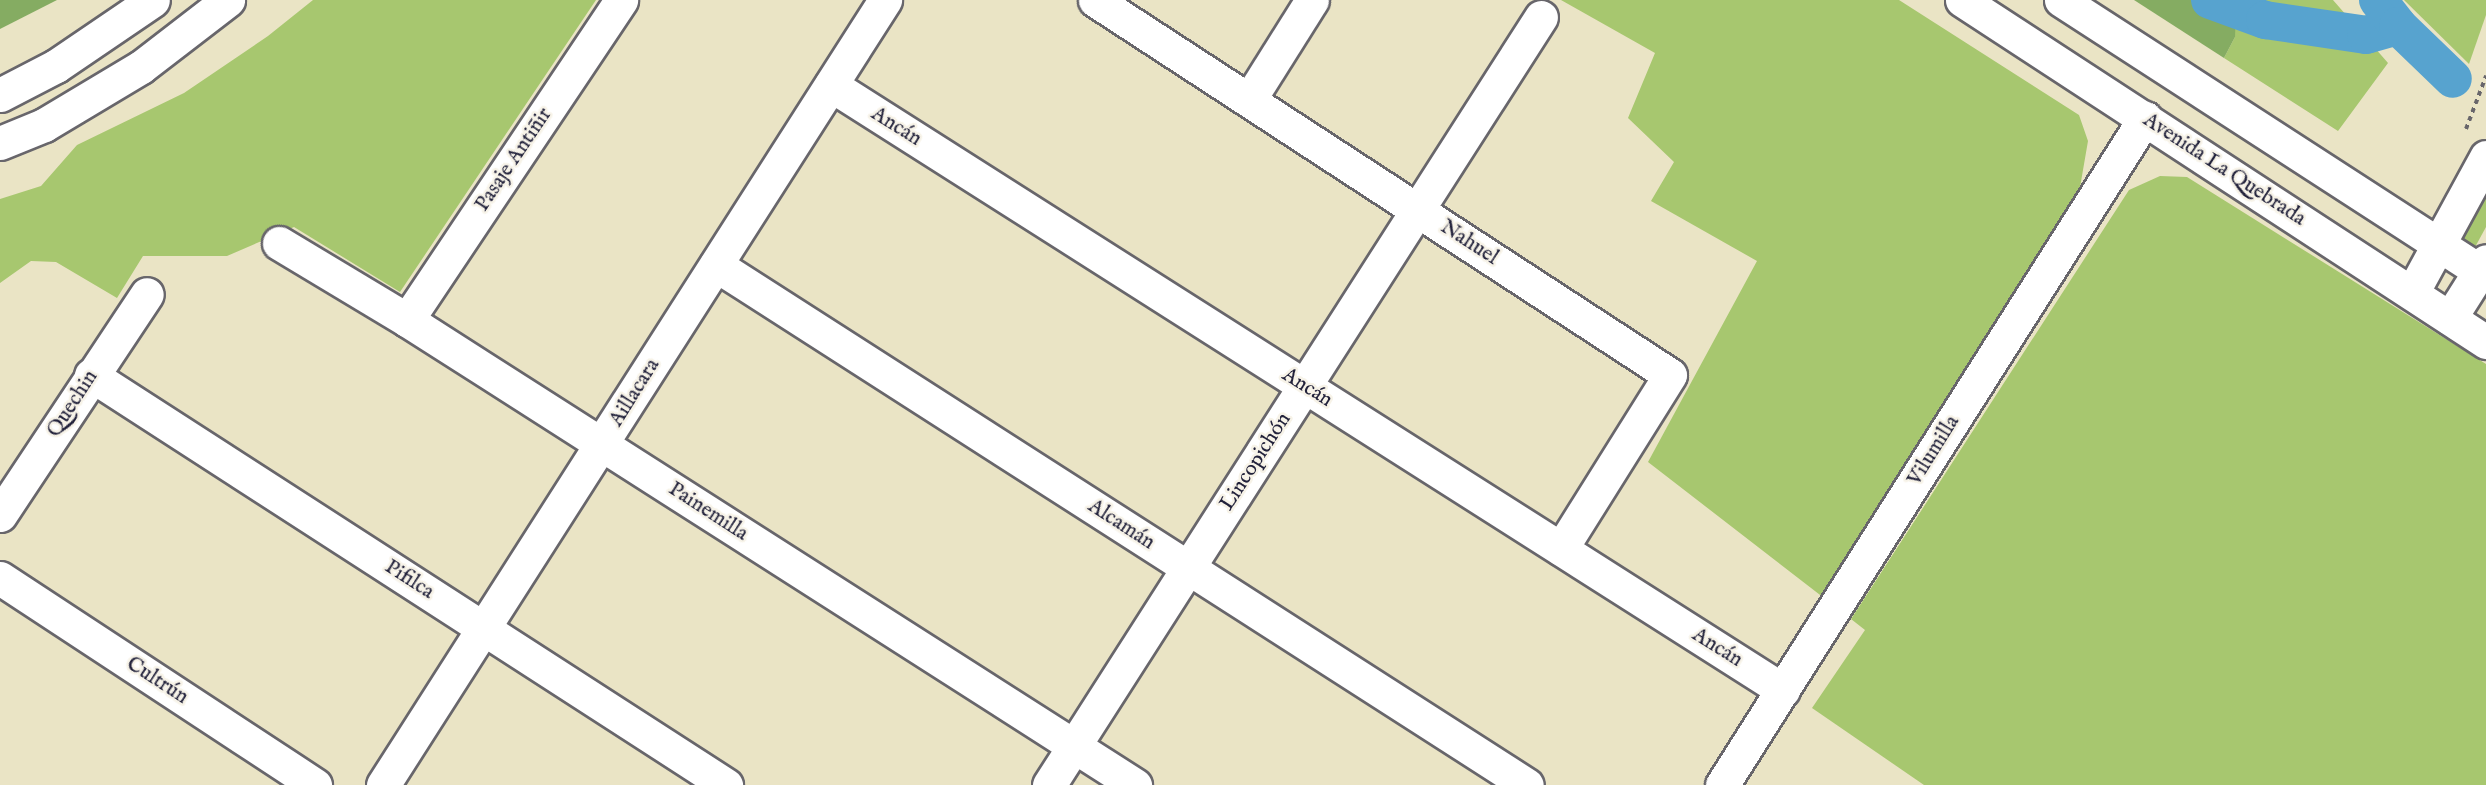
<!DOCTYPE html>
<meta charset="utf-8">
<style>
body{margin:0}
#map{position:relative;width:2486px;height:785px;overflow:hidden;background:#eae4c5;font-family:"IM FELL English",serif}
div>[style]{position:absolute}
[style*='--x']{left:calc(var(--x)*1px);top:calc(var(--y)*1px);width:calc(var(--w)*1px);rotate:calc(var(--a)*1deg)}
.green>*{inset:0;background:#a7c76f}
.forest>*{inset:0;background:#85ac62}
.canal>*{height:38px;margin:-19px;padding:0 19px;transform-origin:19px;border-radius:19px;background:#57a3cf}
.path>*{height:4px;margin-top:-2px;transform-origin:0;background:repeating-linear-gradient(90deg,#68666b 0 4.5px,transparent 0 9px)}
.roads{filter:drop-shadow(2px 0 #68666b) drop-shadow(-2px 0 #68666b) drop-shadow(0 2px #68666b) drop-shadow(0 -2px #68666b)}
.street>*{height:33px;margin:-16.5px;padding:0 16.5px;transform-origin:16.5px;border-radius:16.5px;background:#fff}
.secondary>*{height:33px;margin:-16.5px;padding:0 16.5px;transform-origin:16.5px;border-radius:16.5px;background:#fff}
span{translate:-50% -50%;white-space:nowrap;text-align:center;line-height:1.15;-webkit-text-stroke:5px #f7f3e8;paint-order:stroke}
.street-label{font-size:21px;color:#22223b}
</style>
<div id="map">
<div class="green">
<i style="clip-path:polygon(313px 0,596px 0,400px 292px,294px 227px,227px 256px,143px 256px,117px 298px,56px 262px,31px 261px,0 283px,0 199px,41px 186px,77px 145px,184px 93px,268px 36px)"></i>
<i style="clip-path:polygon(1561px 0,1899px 0,2079px 115px,2088px 141px,2078px 199px,1824px 598px,1648px 462px,1757px 261px,1651px 201px,1674px 162px,1628px 118px,1655px 53px)"></i>
<i style="clip-path:polygon(2210px 0,2333px 0,2388px 63px,2338px 131px,2224px 58px,2235px 37px)"></i>
<i style="clip-path:polygon(2404px 0,2486px 0,2486px 15px,2469px 64px)"></i>
<i style="clip-path:polygon(2160px 176px,2187px 177px,2486px 364px,2486px 785px,1924px 785px,1812px 708px,1865px 630px,1851px 619px,2129px 190px)"></i>
<i style="clip-path:polygon(2486px 189px,2486px 227px,2474px 249px,2460px 241px)"></i>
</div>
<div class="forest">
<i style="clip-path:polygon(0 0,57px 0,0 29px)"></i>
<i style="clip-path:polygon(2134px 0,2210px 0,2236px 10px,2235px 37px,2224px 58px)"></i>
</div>
<div class="canal">
<i style="--x:2210;--y:0;--w:59;--a:20"></i>
<i style="--x:2265;--y:20;--w:102;--a:8.4"></i>
<i style="--x:2366;--y:35;--w:33;--a:-16"></i>
<i style="--x:2378;--y:0;--w:33;--a:52"></i>
<i style="--x:2398;--y:26;--w:76;--a:43.9"></i>
</div>
<div class="path">
<i style="--x:2466;--y:129;--w:57;--a:-69.3"></i>
</div>
<div class="roads">
<div class="street">
<i style="--x:1095;--y:0;--w:686;--a:33.11"></i>
<i style="--x:1670;--y:375;--w:205;--a:122.1"></i>
<i style="--x:831;--y:85;--w:1128;--a:32.44"></i>
<i style="--x:1249;--y:100;--w:118;--a:-57.8"></i>
<i style="--x:279;--y:243;--w:149;--a:31"></i>
<i style="--x:407;--y:320;--w:864;--a:32.57"></i>
<i style="--x:716;--y:265;--w:963;--a:32.67"></i>
<i style="--x:407;--y:320;--w:385;--a:-56.2"></i>
<i style="--x:91;--y:375;--w:756;--a:32.85"></i>
<i style="--x:0;--y:515;--w:265;--a:-56.4"></i>
<i style="--x:0;--y:578;--w:377;--a:33.3"></i>
<i style="--x:383;--y:785;--w:932;--a:-57.4"></i>
<i style="--x:1049;--y:785;--w:912;--a:-57.36"></i>
</div>
<div class="secondary">
<i style="--x:1962;--y:0;--w:626;--a:33.13"></i>
<i style="--x:2061;--y:0;--w:506;--a:32.91"></i>
<i style="--x:0;--y:95;--w:63;--a:-27.4"></i>
<i style="--x:56;--y:66;--w:117;--a:-34.2"></i>
<i style="--x:0;--y:143;--w:48;--a:-22.2"></i>
<i style="--x:44;--y:125;--w:113;--a:-30.9"></i>
<i style="--x:141;--y:67;--w:110;--a:-37.6"></i>
<i style="--x:2412;--y:293;--w:155;--a:-61.4"></i>
<i style="--x:2450;--y:318;--w:67;--a:-57.7"></i>
<i style="--x:1722;--y:785;--w:790;--a:-57.62"></i>
</div>
</div>
<div class="street-label">
<span style="left:896px;top:127px;rotate:32deg">Ancán</span>
<span style="left:514px;top:160px;rotate:-56deg">Pasaje Antiñir</span>
<span style="left:2224px;top:170px;rotate:33deg">Avenida La Quebrada</span>
<span style="left:1469px;top:243px;rotate:33deg">Nahuel</span>
<span style="left:1307px;top:388px;rotate:32deg">Ancán</span>
<span style="left:635px;top:393px;rotate:-58deg">Aillacara</span>
<span style="left:73px;top:404px;rotate:-57deg">Quechin</span>
<span style="left:1934px;top:451px;rotate:-58deg">Vilumilla</span>
<span style="left:1256px;top:462px;rotate:-57deg">Lincopichón</span>
<span style="left:708px;top:512px;rotate:33deg">Painemilla</span>
<span style="left:1121px;top:525px;rotate:33deg">Alcamán</span>
<span style="left:409px;top:580px;rotate:33deg">Pifilca</span>
<span style="left:1717px;top:648px;rotate:32deg">Ancán</span>
<span style="left:157px;top:681px;rotate:33deg">Cultrún</span>
</div>
</div>
